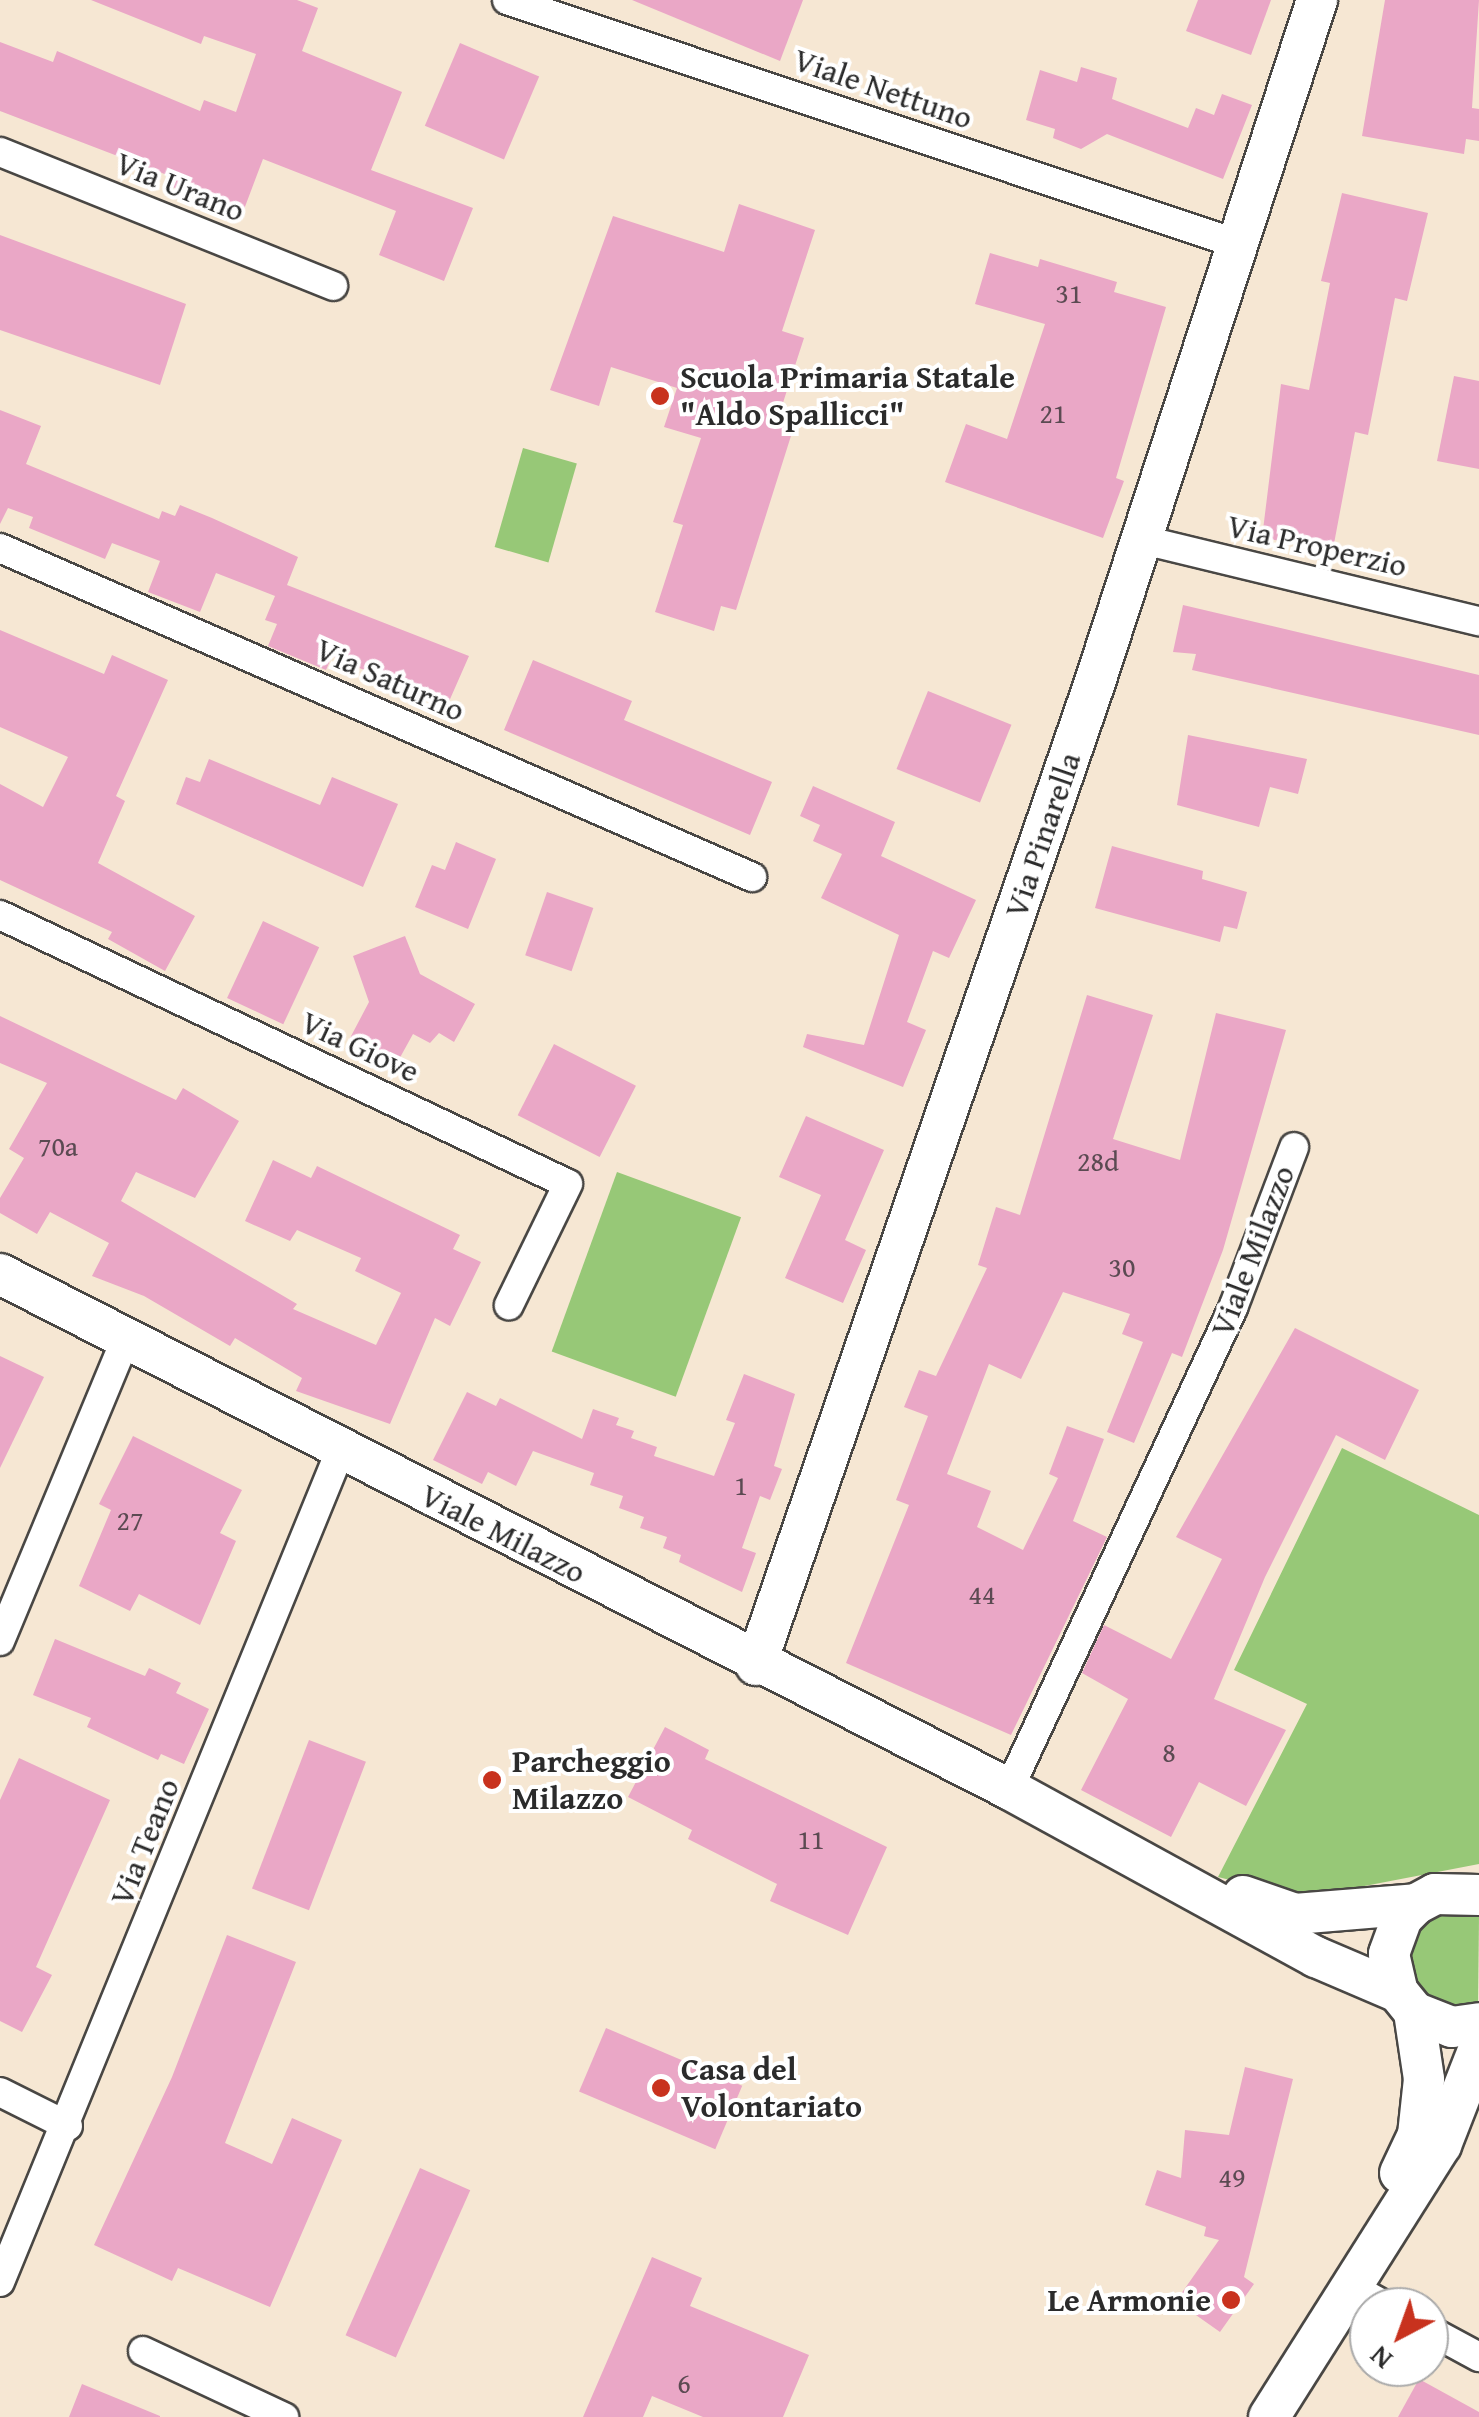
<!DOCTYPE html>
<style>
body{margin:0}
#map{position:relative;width:1479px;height:2417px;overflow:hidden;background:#f6e7d3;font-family:"Gentium Book Plus",serif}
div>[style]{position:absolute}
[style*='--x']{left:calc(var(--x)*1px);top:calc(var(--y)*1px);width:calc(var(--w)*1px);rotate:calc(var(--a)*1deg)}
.green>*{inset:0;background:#97c877;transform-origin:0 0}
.building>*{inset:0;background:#eaa7c6;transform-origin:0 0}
.roads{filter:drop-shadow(2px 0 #494744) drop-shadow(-2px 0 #494744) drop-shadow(0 2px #494744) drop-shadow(0 -2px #494744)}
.street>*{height:28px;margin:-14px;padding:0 14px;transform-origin:14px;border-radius:14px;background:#fff}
.secondary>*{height:40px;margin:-20px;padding:0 20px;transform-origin:20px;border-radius:20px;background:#fff}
.dots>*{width:28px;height:28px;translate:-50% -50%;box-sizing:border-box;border:5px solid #fff;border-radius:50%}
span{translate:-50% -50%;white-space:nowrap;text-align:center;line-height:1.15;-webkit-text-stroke:8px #fff;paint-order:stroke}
.number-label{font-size:28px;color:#5b4a52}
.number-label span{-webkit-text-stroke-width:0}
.street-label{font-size:32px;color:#2b2b2b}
.poi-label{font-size:32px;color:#2b2b2b;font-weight:700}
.left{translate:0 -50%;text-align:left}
.right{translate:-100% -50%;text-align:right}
.north{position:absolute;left:1349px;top:2287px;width:100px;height:100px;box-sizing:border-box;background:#fff;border:2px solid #aaa;border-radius:50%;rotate:221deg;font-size:28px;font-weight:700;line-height:40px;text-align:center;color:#2b2b2b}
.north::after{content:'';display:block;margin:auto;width:35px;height:45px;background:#c8321e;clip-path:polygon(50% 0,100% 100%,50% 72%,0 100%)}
</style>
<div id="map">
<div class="green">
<i style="left:523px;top:448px;width:56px;height:103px;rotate:16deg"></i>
<i style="left:617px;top:1172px;width:132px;height:191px;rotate:20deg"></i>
<i style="clip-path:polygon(1342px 1448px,1479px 1515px,1479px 1864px,1302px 1898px,1218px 1877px,1307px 1704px,1234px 1670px)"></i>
<i style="clip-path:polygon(1440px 1913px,1479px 1917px,1478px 2002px,1447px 2007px,1432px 2001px,1411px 1978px,1409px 1946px,1415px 1932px)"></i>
</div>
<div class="building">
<i style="clip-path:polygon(91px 0,297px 0,318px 8px,302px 51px,402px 92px,371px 170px,473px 208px,444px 281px,379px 255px,396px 211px,263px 159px,243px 212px,172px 187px,175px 178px,0 111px,0 42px,53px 62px,57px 51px,200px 111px,204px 100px,236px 112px,256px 54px,204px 36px,201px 44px)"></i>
<i style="clip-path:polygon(632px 0,803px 0,780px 61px)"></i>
<i style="clip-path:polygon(1198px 0,1271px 0,1251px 55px,1186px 31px)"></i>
<i style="clip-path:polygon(1385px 0,1479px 0,1472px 108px,1479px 109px,1479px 141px,1466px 139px,1464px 154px,1362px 136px)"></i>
<i style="left:460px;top:43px;width:86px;height:90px;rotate:23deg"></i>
<i style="clip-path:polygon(1081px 67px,1117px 78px,1112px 99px,1188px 128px,1196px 108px,1214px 115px,1222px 94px,1252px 105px,1223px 179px,1107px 134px,1081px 149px,1053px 138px,1055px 129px,1026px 120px,1040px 70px,1077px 82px)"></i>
<i style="clip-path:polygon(1342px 193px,1428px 213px,1407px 301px,1395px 298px,1368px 435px,1355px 432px,1333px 549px,1262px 538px,1281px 384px,1309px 390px,1330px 283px,1321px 281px)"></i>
<i style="clip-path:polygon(739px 204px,815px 230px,782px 331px,804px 338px,779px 415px,796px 420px,736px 610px,721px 606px,714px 631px,655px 612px,683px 525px,673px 522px,701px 438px,664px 427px,677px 388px,611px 367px,599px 406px,550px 390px,613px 216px,724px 252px)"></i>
<i style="clip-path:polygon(0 235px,186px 304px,160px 385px,0 330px)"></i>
<i style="clip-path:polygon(990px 253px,1038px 267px,1040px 259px,1117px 282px,1114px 292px,1166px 307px,1116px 478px,1124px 481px,1103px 538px,945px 482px,966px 424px,1007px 439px,1045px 324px,975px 304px)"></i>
<i style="clip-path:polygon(1454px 376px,1479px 381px,1479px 469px,1437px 461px)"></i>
<i style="clip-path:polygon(0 410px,41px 426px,26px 464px,159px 519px,162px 511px,175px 516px,180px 505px,212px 518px,298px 557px,287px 585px,469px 656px,447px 706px,332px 656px,326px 670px,268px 646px,277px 624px,265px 620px,275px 596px,216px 573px,200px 612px,148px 592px,160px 561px,112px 543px,105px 559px,29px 528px,33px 517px,8px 508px,0 524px)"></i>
<i style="clip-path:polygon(1183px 605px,1479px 675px,1479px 735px,1192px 670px,1196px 654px,1173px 652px)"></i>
<i style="clip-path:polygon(0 630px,104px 674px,112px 655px,168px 680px,116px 796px,125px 801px,98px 863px,195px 916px,165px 971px,108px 939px,112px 932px,0 880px,0 784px,43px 807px,68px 757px,0 727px)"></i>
<i style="clip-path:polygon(533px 660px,632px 701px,624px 720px,772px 782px,750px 835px,504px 730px)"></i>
<i style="left:928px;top:691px;width:90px;height:84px;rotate:22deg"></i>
<i style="clip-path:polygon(1188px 735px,1307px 759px,1298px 794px,1270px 787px,1259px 827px,1177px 805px)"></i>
<i style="clip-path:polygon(209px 759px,320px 805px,332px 777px,398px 804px,363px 887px,176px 804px,186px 777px,200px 782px)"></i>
<i style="clip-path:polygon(813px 786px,895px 822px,881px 856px,976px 900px,949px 958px,933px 951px,907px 1022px,926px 1030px,903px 1087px,803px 1047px,807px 1034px,864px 1045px,899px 935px,821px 898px,842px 854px,813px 841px,820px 825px,800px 816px)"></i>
<i style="clip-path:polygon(456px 842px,496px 859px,468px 929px,415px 907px,432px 865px,445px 870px)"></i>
<i style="clip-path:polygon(1112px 846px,1203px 871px,1202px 879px,1247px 892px,1237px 929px,1224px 926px,1220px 942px,1095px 908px)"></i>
<i style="left:547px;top:892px;width:49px;height:67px;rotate:19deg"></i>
<i style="left:263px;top:921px;width:62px;height:85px;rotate:25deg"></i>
<i style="clip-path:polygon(405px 936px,420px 974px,475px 1004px,454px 1042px,439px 1033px,430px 1043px,413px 1034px,397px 1063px,377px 1060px,349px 1040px,369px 1002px,353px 956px)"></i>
<i style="clip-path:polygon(1087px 995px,1153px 1015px,1113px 1139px,1180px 1160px,1216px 1013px,1286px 1030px,1223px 1250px,1182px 1357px,1172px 1353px,1134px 1443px,1107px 1432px,1143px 1342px,1122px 1334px,1130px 1314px,1063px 1292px,1021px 1379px,989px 1364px,947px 1474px,991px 1491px,977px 1527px,1023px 1550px,1058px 1478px,1049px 1474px,1067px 1426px,1104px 1439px,1073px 1521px,1107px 1537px,1011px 1735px,846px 1663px,909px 1505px,896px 1500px,928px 1416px,904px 1407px,919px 1370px,936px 1376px,987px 1268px,978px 1265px,996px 1207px,1020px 1215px)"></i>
<i style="clip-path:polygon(0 1016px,176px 1100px,183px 1088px,239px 1121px,195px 1198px,136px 1172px,121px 1201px,297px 1304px,293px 1309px,376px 1345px,401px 1293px,355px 1271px,361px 1258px,297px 1230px,290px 1241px,245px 1221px,273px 1160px,311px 1178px,317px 1166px,460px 1235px,453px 1249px,481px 1262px,450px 1326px,435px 1318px,390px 1424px,296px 1391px,302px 1378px,235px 1338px,230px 1346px,144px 1296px,92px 1276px,109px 1243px,50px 1212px,37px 1234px,0 1213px,0 1198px,24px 1158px,9px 1149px,47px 1083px,0 1063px)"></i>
<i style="left:554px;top:1044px;width:92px;height:80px;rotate:27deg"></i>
<i style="clip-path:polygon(806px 1116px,884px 1150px,845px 1240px,866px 1250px,843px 1303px,785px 1278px,821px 1195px,779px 1177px)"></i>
<i style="clip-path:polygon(1295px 1328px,1419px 1390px,1385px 1460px,1336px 1435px,1265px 1577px,1214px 1699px,1286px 1730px,1246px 1806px,1199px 1782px,1171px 1837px,1081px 1790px,1128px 1699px,1082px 1673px,1104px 1625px,1171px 1659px,1222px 1559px,1176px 1537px)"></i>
<i style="clip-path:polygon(0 1356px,44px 1377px,0 1468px)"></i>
<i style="clip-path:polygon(744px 1374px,795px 1394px,774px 1466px,782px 1469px,770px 1500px,760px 1496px,742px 1548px,756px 1553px,742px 1592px,679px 1562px,681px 1555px,663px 1548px,667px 1537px,640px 1528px,644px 1517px,619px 1508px,623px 1496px,590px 1485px,594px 1473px,533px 1451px,516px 1486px,488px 1472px,482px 1484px,433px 1460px,467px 1392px,496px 1406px,500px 1398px,582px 1439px,593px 1409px,619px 1418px,616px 1425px,634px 1431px,631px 1438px,657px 1447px,654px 1456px,714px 1476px,735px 1423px,726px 1420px)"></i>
<i style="clip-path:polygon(133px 1436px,242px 1490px,220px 1533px,236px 1541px,200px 1625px,139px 1594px,130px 1611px,79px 1586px,111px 1510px,99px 1504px)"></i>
<i style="clip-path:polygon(55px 1639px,145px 1676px,149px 1668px,181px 1683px,176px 1693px,209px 1709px,184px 1764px,161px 1754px,158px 1760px,87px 1727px,91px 1718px,33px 1695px)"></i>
<i style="clip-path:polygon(665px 1727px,709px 1750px,705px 1759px,887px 1847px,848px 1935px,770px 1901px,777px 1884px,688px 1839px,692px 1830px,628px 1797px)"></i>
<i style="left:309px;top:1740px;width:61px;height:159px;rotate:21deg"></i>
<i style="clip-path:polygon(19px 1758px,110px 1800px,36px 1967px,52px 1975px,22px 2032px,0 2021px,0 1800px)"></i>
<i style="clip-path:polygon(227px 1935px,296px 1962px,225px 2143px,272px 2164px,292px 2118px,342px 2140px,270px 2307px,178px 2268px,172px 2281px,94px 2245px,172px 2077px)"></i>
<i style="left:606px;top:2028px;width:148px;height:69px;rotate:23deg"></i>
<i style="clip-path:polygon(1245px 2067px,1293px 2079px,1244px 2277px,1254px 2284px,1220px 2332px,1176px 2301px,1219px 2240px,1204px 2236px,1206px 2227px,1145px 2205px,1157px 2170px,1181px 2178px,1185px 2130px,1229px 2135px)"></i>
<i style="left:420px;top:2168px;width:55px;height:183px;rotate:24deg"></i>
<i style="clip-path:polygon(652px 2257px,702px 2278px,690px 2306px,809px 2355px,783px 2417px,703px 2417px,652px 2396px,643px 2417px,583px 2417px)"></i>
<i style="clip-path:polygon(1419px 2379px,1479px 2412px,1479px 2417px,1398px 2417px)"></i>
<i style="clip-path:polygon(82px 2384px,160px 2416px,160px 2417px,69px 2417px)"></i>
</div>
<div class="roads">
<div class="street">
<i style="--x:507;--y:0;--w:771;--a:18.46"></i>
<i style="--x:0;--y:152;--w:359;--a:21.9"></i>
<i style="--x:1139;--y:539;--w:350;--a:13.6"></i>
<i style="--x:0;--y:548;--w:821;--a:23.63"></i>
<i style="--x:0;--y:915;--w:628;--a:25.34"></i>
<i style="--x:568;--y:1184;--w:135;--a:116"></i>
<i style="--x:0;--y:1641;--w:327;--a:-67.4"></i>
<i style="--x:1009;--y:1789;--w:531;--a:-65.03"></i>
<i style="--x:1233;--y:1308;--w:172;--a:-69.2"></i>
<i style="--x:0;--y:2092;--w:76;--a:26.6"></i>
<i style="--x:0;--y:2282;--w:900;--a:-67.74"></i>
<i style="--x:1348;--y:2285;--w:46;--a:28.8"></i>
<i style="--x:1429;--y:2330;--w:57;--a:28.4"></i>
<i style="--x:143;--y:2351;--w:156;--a:25.1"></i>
</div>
<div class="secondary">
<i style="--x:0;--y:1274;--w:1133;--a:27.04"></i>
<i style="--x:1009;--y:1789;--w:350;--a:28.7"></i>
<i style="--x:1316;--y:1957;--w:89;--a:23.1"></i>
<i style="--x:756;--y:1665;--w:1043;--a:-70.97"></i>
<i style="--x:1096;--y:679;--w:714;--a:-71.97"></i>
<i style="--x:1479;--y:1895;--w:44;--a:-178.7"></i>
<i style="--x:1435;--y:1894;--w:21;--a:152"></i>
<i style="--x:1416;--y:1904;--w:20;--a:135"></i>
<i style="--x:1402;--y:1918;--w:38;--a:110"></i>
<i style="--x:1389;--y:1954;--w:39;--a:77"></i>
<i style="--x:1398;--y:1992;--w:26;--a:51"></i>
<i style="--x:1414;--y:2012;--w:41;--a:21.5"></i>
<i style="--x:1452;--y:2027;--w:27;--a:-8"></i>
<i style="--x:1243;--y:1896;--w:55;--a:19.1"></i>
<i style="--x:1295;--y:1914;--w:121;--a:-4.7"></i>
<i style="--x:1400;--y:2173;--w:42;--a:-64.7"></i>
<i style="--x:1418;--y:2135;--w:56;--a:-83.9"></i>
<i style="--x:1424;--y:2079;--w:68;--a:-98.5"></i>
<i style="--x:1269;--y:2417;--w:322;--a:-57.7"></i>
<i style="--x:1441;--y:2145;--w:104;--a:-68.6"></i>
</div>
</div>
<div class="dots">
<i style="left:660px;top:396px;background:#c8321e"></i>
<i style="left:492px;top:1780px;background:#c8321e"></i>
<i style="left:661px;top:2088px;background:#c8321e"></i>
<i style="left:1231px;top:2300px;background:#c8321e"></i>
</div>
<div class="number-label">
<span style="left:1069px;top:293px">31</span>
<span style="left:1053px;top:413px">21</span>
<span style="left:58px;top:1146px">70a</span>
<span style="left:1098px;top:1161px">28d</span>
<span style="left:1122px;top:1267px">30</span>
<span style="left:741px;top:1485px">1</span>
<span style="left:130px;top:1520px">27</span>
<span style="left:982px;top:1594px">44</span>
<span style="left:1169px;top:1752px">8</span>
<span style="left:811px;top:1839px">11</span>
<span style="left:1232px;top:2177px">49</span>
<span style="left:684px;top:2383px">6</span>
</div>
<div class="street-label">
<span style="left:883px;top:89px;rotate:19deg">Viale Nettuno</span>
<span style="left:180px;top:187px;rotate:22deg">Via Urano</span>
<span style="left:1317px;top:546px;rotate:13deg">Via Properzio</span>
<span style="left:390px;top:680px;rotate:24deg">Via Saturno</span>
<span style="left:1043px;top:835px;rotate:-71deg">Via Pinarella</span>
<span style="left:360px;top:1047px;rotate:25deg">Via Giove</span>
<span style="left:1253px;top:1251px;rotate:-69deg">Viale Milazzo</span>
<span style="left:503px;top:1534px;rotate:27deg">Viale Milazzo</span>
<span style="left:145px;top:1842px;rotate:-68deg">Via Teano</span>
</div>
<div class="poi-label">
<span class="left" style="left:680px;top:396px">Scuola Primaria Statale<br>"Aldo Spallicci"</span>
<span class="left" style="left:512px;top:1780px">Parcheggio<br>Milazzo</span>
<span class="left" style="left:681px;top:2088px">Casa del<br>Volontariato</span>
<span class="right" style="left:1211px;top:2300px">Le Armonie</span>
</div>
<div class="north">N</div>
</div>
